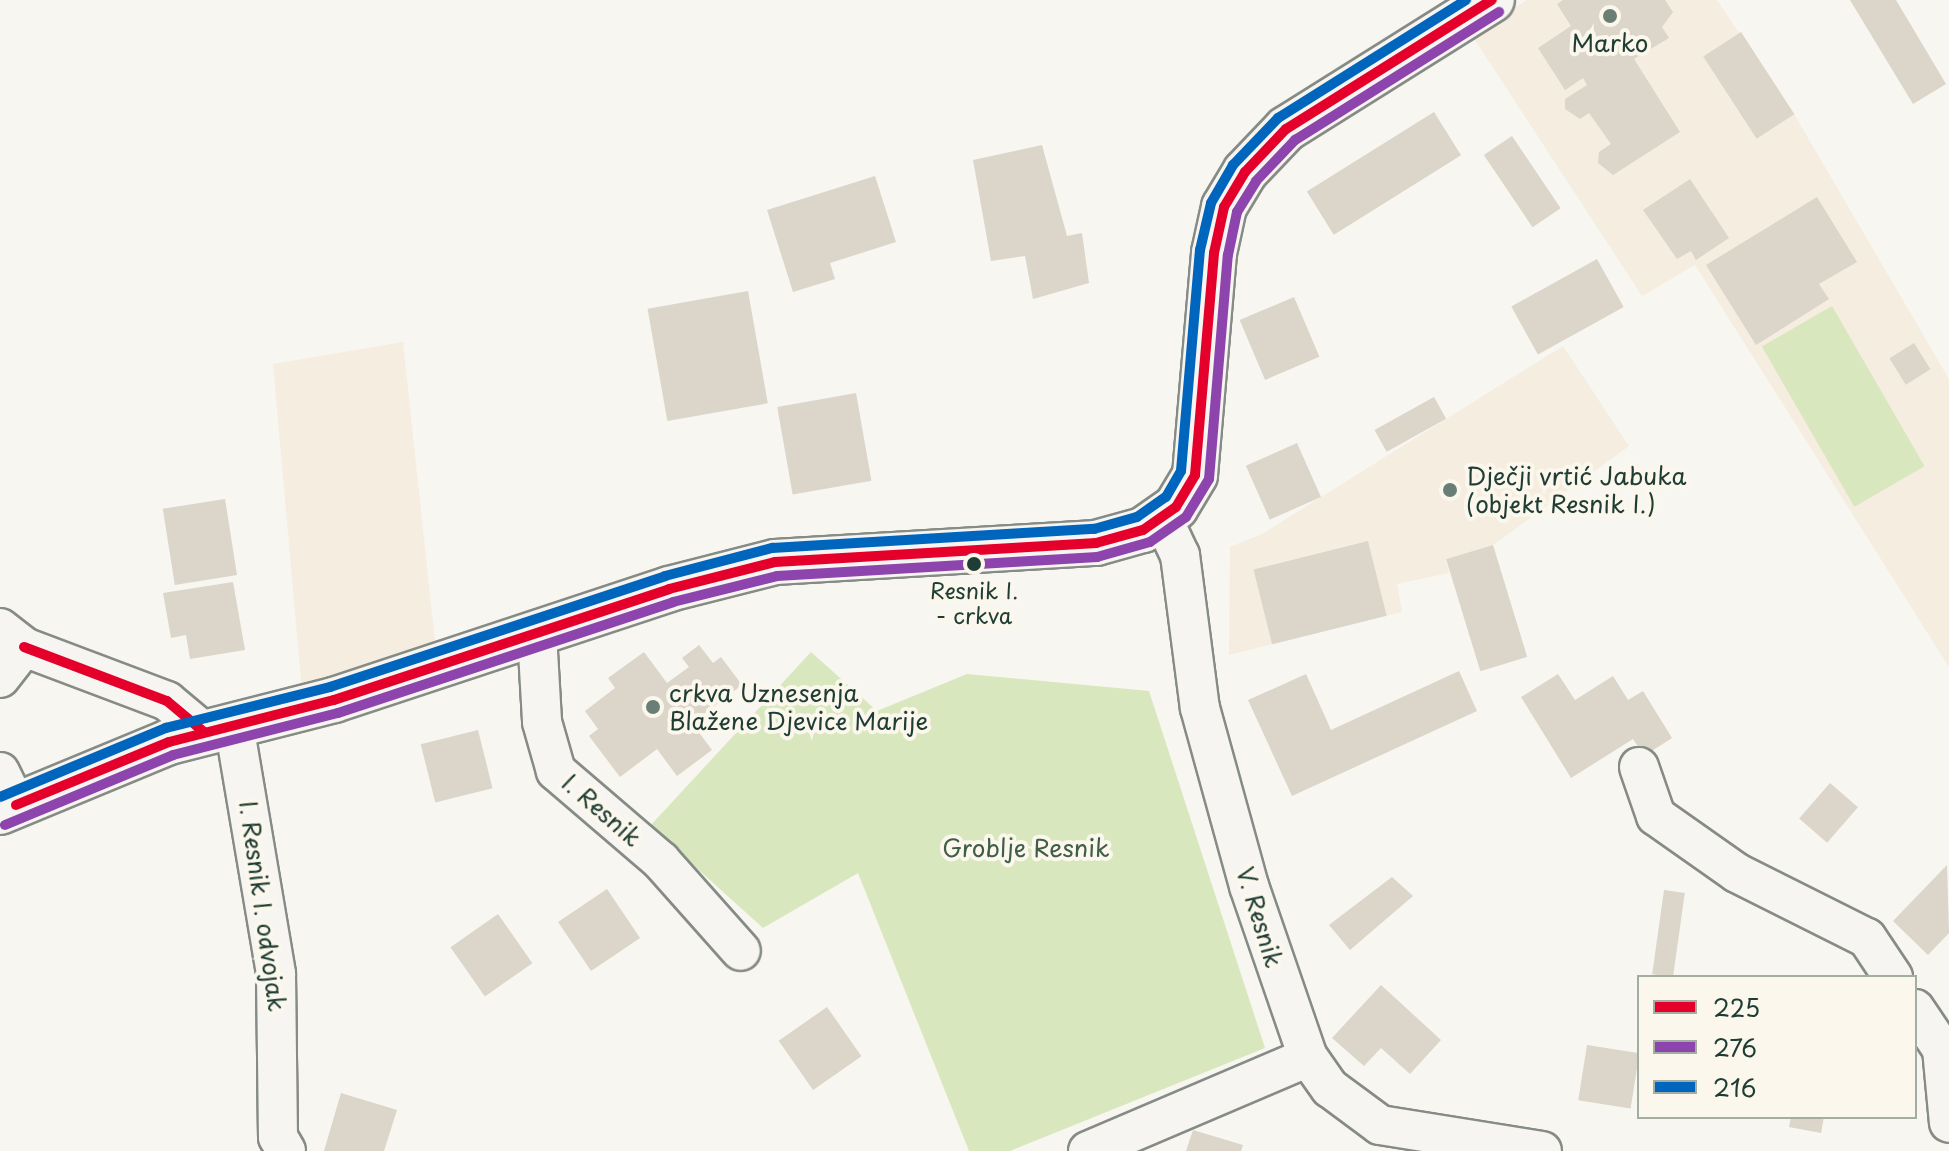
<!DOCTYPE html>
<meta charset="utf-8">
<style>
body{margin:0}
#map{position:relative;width:1949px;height:1151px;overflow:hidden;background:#f8f6f0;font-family:"Playpen Sans",sans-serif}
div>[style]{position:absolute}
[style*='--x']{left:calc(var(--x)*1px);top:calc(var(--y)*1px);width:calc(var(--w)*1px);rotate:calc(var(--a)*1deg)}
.built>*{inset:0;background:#f5eddf}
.green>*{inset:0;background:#d8e7bd;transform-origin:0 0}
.building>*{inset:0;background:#dbd5ca;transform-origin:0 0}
.roads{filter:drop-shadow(2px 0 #868b86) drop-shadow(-2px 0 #868b86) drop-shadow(0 2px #868b86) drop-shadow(0 -2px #868b86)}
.street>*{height:38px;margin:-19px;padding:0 19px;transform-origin:19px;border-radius:19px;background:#f6f5f1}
.secondary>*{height:44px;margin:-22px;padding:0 22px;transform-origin:22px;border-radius:22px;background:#f6f5f1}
.bus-1>*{height:10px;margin:-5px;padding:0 5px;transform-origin:5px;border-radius:5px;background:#e4002b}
.bus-2>*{height:10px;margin:-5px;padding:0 5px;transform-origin:5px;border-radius:5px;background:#8e44ad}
.bus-3>*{height:10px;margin:-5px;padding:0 5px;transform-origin:5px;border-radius:5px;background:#0065bd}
.dots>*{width:22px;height:22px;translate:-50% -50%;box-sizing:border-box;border:4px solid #fbf7ec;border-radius:50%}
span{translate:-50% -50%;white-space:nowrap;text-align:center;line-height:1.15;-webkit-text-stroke:8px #fbf7ec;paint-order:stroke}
.bus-label{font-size:22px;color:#1f3d34}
.poi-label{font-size:24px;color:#1f3d34}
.left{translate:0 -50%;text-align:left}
.street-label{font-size:24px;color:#1f3d34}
.park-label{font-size:24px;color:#3f5d47}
.legend{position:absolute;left:1637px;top:975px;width:280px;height:144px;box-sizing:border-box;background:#fbf7ec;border:2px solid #a3ada2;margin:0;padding:10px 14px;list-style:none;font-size:24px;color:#1f3d34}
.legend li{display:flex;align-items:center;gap:16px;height:40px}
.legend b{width:40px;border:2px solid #a3ada2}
</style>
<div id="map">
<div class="built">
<i style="clip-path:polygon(1527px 0,1717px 0,1794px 114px,1949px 379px,1949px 667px,1695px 265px,1642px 296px,1471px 34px)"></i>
<i style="clip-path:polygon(403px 342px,436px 651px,302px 691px,273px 364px)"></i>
<i style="clip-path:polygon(1563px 346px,1629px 446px,1493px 545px,1446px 560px,1449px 573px,1397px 584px,1402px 612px,1229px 655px,1230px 547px,1262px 534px)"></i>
</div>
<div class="green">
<i style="left:1832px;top:306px;width:185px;height:81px;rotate:60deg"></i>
<i style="clip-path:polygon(811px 652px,877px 711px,967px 674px,1149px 691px,1265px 1048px,1010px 1151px,969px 1151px,858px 873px,763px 928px,650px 826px)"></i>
</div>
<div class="building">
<i style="clip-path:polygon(1563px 0,1665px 0,1673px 12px,1662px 27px,1669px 38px,1634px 59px,1680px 132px,1613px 175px,1598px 163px,1599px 152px,1611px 144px,1589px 113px,1580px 119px,1565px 109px,1565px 99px,1587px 85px,1583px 78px,1565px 90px,1538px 48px,1571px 26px,1557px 4px)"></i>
<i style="clip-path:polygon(1850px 0,1896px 0,1946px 84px,1913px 104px)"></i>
<i style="left:1741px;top:32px;width:98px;height:45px;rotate:57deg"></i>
<i style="left:1434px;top:112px;width:51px;height:150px;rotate:58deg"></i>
<i style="left:1512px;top:136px;width:87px;height:34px;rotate:56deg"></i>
<i style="clip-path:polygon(1042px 145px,1067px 236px,1082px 233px,1089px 283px,1033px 299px,1025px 256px,991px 261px,973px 160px)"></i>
<i style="clip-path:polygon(875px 176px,896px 242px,830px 263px,835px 279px,793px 292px,767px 210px)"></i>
<i style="clip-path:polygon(1690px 179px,1729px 238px,1696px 260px,1691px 251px,1677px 259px,1643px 210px)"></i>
<i style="clip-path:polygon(1817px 197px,1857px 262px,1819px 284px,1829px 299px,1756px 345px,1706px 265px)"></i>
<i style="left:1597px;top:259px;width:55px;height:98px;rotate:61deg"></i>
<i style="left:748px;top:291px;width:114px;height:102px;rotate:80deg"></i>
<i style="left:1294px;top:297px;width:65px;height:59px;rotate:67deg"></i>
<i style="left:1914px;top:343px;width:31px;height:29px;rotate:58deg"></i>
<i style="left:856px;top:393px;width:89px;height:80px;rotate:80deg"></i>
<i style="left:1434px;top:397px;width:25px;height:68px;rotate:61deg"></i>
<i style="left:1297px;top:443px;width:59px;height:56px;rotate:66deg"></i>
<i style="left:225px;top:499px;width:77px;height:63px;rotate:81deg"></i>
<i style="left:1368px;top:541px;width:77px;height:118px;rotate:76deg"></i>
<i style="left:1493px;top:545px;width:117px;height:49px;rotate:73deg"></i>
<i style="clip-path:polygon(233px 582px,245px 650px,190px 659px,186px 635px,171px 638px,163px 593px)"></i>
<i style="clip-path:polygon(699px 645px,713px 663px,721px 657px,742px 685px,692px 723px,712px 750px,677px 776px,657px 749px,620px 777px,589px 736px,598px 729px,585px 711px,615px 688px,608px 678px,644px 652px,667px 683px,689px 667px,682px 658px)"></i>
<i style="clip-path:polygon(1459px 671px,1477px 711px,1292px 796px,1248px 700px,1306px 674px,1331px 730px)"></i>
<i style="clip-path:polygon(1558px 674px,1575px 700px,1613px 676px,1628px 700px,1643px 691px,1672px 738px,1644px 756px,1633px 739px,1571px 778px,1521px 697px)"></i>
<i style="left:478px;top:730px;width:60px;height:59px;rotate:76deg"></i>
<i style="left:1830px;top:783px;width:37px;height:47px;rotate:41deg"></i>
<i style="clip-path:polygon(1947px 865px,1949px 933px,1928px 955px,1893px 921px)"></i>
<i style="clip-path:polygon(1392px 877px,1413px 896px,1350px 950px,1329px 925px)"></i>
<i style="left:607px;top:889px;width:59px;height:59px;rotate:56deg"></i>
<i style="left:1664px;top:890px;width:21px;height:85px;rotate:8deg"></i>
<i style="left:498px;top:914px;width:60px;height:58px;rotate:55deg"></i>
<i style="clip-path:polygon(1381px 985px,1441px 1040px,1410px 1074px,1381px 1048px,1364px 1066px,1332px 1038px)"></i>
<i style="left:827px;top:1007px;width:60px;height:59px;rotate:55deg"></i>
<i style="left:1587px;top:1045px;width:53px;height:56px;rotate:9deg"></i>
<i style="clip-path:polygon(341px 1093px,397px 1110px,384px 1151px,324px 1151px)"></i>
<i style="clip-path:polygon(1791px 1117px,1824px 1117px,1821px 1133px,1789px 1127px)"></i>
<i style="clip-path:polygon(1193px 1130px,1243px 1145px,1241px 1151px,1186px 1151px)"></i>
</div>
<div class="roads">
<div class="street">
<i style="--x:1163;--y:519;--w:40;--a:65"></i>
<i style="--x:1180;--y:555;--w:154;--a:82.6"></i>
<i style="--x:1200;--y:708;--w:185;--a:74.6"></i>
<i style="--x:1249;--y:886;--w:181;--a:71"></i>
<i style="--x:1308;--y:1057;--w:38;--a:55"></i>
<i style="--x:1330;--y:1088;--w:62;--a:36.5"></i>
<i style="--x:1380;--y:1125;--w:164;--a:9.1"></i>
<i style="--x:0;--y:628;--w:31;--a:38"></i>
<i style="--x:24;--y:647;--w:153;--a:20.7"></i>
<i style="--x:167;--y:701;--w:48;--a:40"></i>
<i style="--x:537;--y:634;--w:88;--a:86.7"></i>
<i style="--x:542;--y:722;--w:51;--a:74.1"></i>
<i style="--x:556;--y:771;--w:138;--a:40.6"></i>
<i style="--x:661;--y:861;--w:120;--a:48.4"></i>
<i style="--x:0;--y:678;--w:39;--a:-52"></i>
<i style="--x:234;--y:725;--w:253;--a:80.4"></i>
<i style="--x:276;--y:974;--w:163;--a:89.3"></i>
<i style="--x:278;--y:1137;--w:16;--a:60"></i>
<i style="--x:1639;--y:767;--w:52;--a:70.9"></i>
<i style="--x:1656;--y:816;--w:99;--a:35.1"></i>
<i style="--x:1737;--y:873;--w:145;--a:26.6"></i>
<i style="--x:1867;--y:938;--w:47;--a:56.3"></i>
<i style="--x:0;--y:772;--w:37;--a:64"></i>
<i style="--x:1915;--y:1009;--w:48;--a:56"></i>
<i style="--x:1942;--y:1049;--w:74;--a:84.6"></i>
<i style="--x:1088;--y:1151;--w:239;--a:-23.1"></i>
</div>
<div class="secondary">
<i style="--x:0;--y:812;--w:183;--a:-22.5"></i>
<i style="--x:169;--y:742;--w:170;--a:-14.3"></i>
<i style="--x:334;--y:700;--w:353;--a:-18.3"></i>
<i style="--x:669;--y:589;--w:109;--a:-14.3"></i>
<i style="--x:775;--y:562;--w:322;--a:-3.4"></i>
<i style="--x:1096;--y:543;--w:49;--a:-15.5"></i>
<i style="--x:1143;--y:530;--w:40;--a:-34.9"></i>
<i style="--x:1176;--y:507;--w:37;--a:-59"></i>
<i style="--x:1195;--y:475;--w:223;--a:-85.1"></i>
<i style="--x:1214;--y:253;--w:47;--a:-77.7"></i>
<i style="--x:1224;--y:207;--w:41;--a:-59"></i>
<i style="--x:1245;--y:172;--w:59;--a:-46.4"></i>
<i style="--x:1286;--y:129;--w:243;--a:-32.1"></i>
</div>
</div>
<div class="bus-1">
<i style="--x:24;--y:647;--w:153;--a:20.7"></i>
<i style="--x:167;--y:701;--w:48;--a:40"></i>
<i style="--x:16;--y:805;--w:165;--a:-22.4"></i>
<i style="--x:169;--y:742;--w:170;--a:-14.3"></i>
<i style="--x:334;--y:700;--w:353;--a:-18.3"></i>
<i style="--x:669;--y:589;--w:109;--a:-14.3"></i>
<i style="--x:775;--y:562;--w:322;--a:-3.4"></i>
<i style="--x:1096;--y:543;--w:49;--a:-15.5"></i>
<i style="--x:1143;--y:530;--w:40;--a:-34.9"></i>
<i style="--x:1176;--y:507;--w:37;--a:-59"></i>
<i style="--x:1195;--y:475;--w:223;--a:-85.1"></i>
<i style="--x:1214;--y:253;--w:47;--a:-77.7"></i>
<i style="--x:1224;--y:207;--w:41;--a:-59"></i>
<i style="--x:1245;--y:172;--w:59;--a:-46.4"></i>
<i style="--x:1286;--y:129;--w:243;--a:-32.1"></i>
</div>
<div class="bus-2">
<i style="--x:5;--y:825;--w:182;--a:-22.6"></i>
<i style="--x:173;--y:755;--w:170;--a:-14.3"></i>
<i style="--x:338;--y:713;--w:353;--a:-18.3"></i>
<i style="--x:673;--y:602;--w:107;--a:-14"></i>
<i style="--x:777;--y:576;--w:321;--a:-3.4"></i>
<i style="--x:1097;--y:557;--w:55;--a:-15.8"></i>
<i style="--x:1150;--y:542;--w:44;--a:-34.8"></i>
<i style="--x:1186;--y:517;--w:44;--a:-58.8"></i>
<i style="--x:1209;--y:479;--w:225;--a:-85.2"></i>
<i style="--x:1228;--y:255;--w:44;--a:-78.2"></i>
<i style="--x:1237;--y:212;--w:36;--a:-58"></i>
<i style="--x:1256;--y:181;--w:57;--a:-46.4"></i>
<i style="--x:1295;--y:140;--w:241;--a:-32.1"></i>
</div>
<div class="bus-3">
<i style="--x:0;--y:797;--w:180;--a:-22.6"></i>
<i style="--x:166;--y:728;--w:169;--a:-14"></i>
<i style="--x:330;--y:687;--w:353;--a:-18.3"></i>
<i style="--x:665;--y:576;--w:111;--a:-14.7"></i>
<i style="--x:772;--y:548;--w:323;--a:-3.4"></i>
<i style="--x:1094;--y:529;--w:45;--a:-15.6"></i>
<i style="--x:1137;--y:517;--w:35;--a:-35"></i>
<i style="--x:1166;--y:497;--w:30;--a:-60"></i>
<i style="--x:1181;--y:471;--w:222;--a:-85.1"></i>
<i style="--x:1200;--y:250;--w:48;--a:-76.8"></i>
<i style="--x:1211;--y:203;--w:44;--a:-59.9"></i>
<i style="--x:1233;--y:165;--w:65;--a:-46.2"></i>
<i style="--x:1278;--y:118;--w:222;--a:-32.1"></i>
</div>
<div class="dots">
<i style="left:1610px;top:16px;background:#6b7e76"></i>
<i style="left:1450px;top:490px;background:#6b7e76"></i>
<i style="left:974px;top:564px;background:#1f3d34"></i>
<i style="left:653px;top:707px;background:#6b7e76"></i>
</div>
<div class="bus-label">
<span style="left:974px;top:602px">Resnik I.<br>- crkva</span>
</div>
<div class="poi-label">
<span style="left:1610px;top:43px">Marko</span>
<span class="left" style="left:1466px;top:490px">Dječji vrtić Jabuka<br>(objekt Resnik I.)</span>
<span class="left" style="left:669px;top:707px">crkva Uznesenja<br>Blažene Djevice Marije</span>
</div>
<div class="street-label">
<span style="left:602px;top:810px;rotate:41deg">I. Resnik</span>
<span style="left:263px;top:906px;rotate:82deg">I. Resnik I. odvojak</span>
<span style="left:1260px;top:917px;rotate:73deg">V. Resnik</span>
</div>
<div class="park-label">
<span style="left:1026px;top:848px">Groblje Resnik</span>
</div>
<ul class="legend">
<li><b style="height:10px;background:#e4002b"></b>225</li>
<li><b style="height:10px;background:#8e44ad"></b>276</li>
<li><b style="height:10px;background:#0065bd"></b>216</li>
</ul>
</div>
